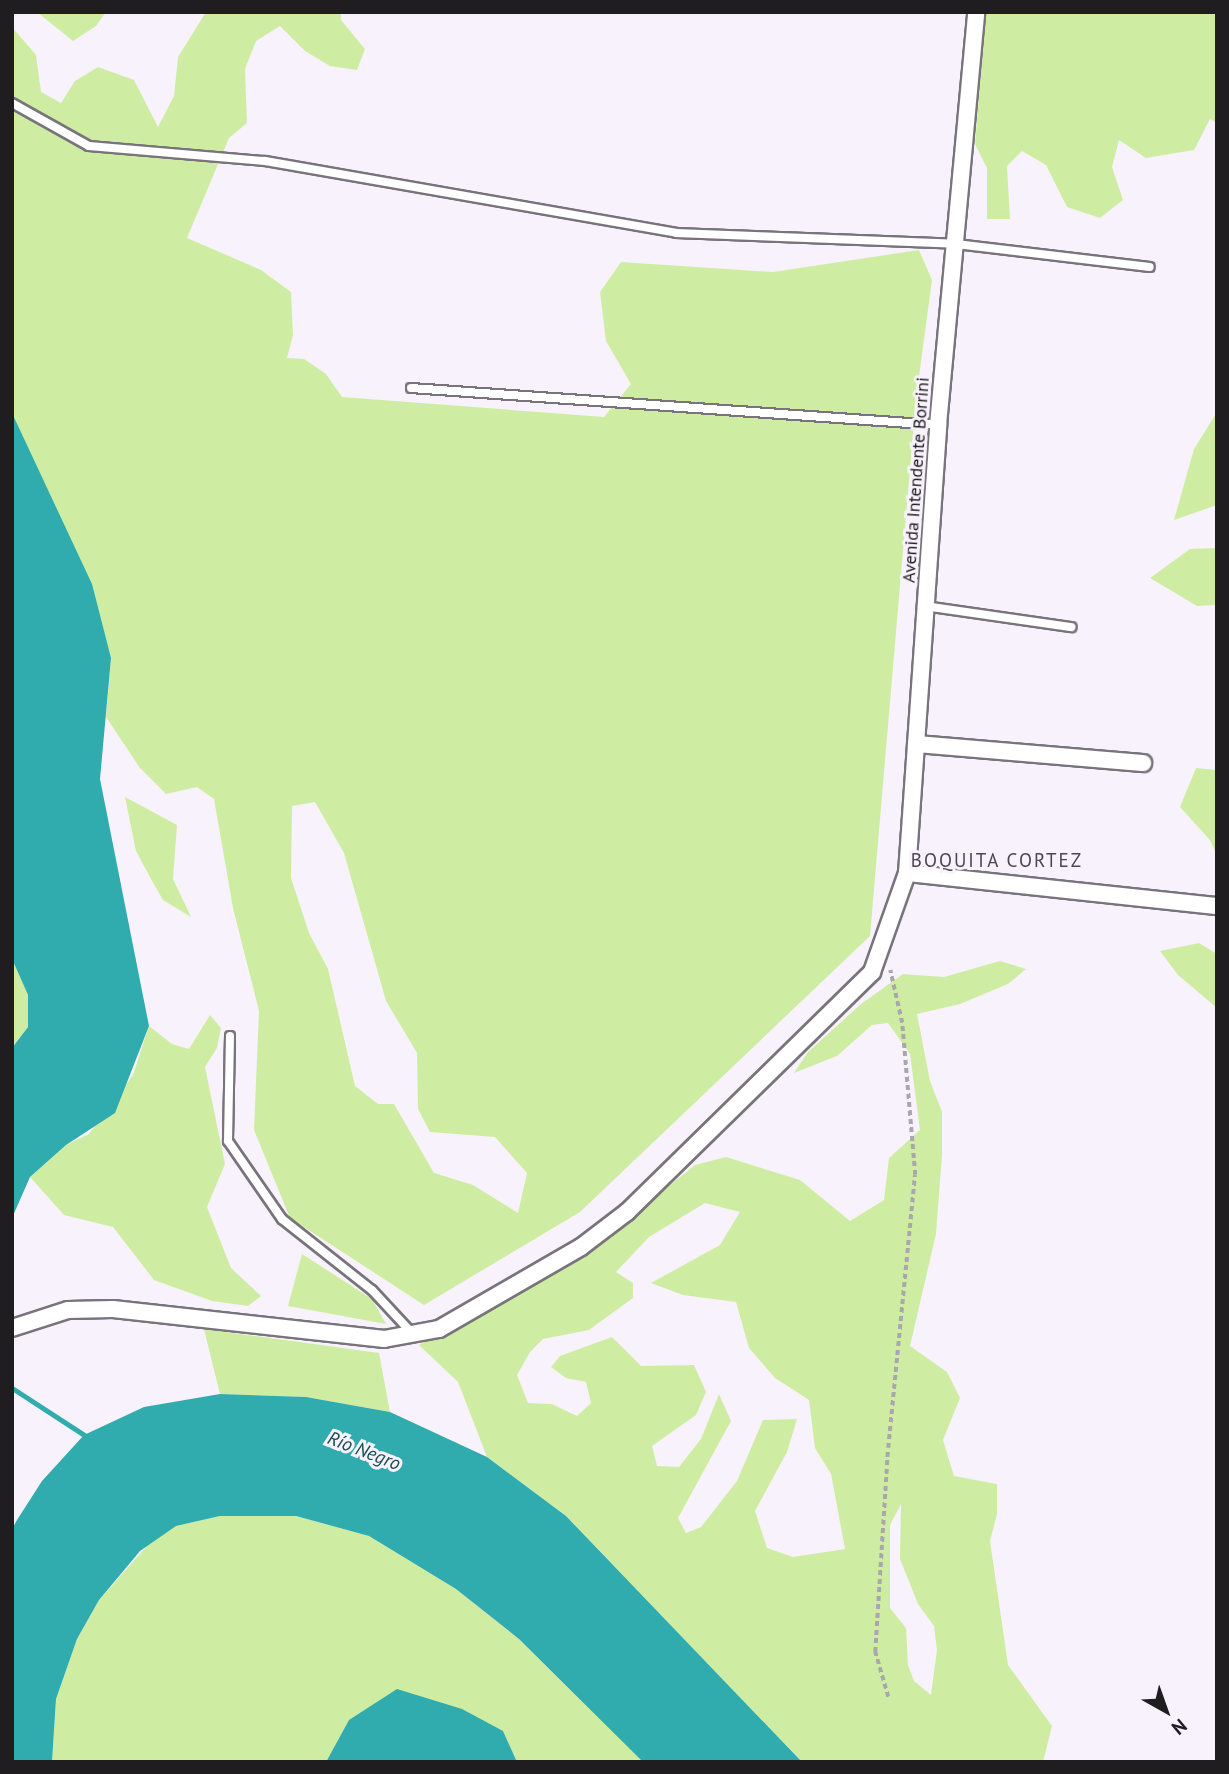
<!DOCTYPE html>
<meta charset="utf-8">
<style>
body{margin:0}
#map{position:relative;width:1229px;height:1774px;overflow:hidden;background:#f8f2fc;font-family:"PT Sans",sans-serif}
div>[style]{position:absolute}
[style*='--x']{left:calc(var(--x)*1px);top:calc(var(--y)*1px);width:calc(var(--w)*1px);rotate:calc(var(--a)*1deg)}
.green>*{inset:0;background:#cfeda2}
.water>*{inset:0;background:#30abae}
.stream>*{height:5px;margin:-2.5px;padding:0 2.5px;transform-origin:2.5px;border-radius:2.5px;background:#30abae}
.path>*{height:3.5px;margin-top:-1.75px;transform-origin:0;background:repeating-linear-gradient(90deg,#aaa6ad 0 5px,transparent 0 8.5px)}
.roads{filter:drop-shadow(2px 0 #79747c) drop-shadow(-2px 0 #79747c) drop-shadow(0 2px #79747c) drop-shadow(0 -2px #79747c)}
.service>*{height:8px;margin:-4px;padding:0 4px;transform-origin:4px;border-radius:4px;background:#fff}
.minor>*{height:16px;margin:-8px;padding:0 8px;transform-origin:8px;border-radius:8px;background:#fff}
span{translate:-50% -50%;white-space:nowrap;text-align:center;line-height:1.15;-webkit-text-stroke:6px #f8f2fc;paint-order:stroke}
.street-label{font-size:18px;color:#1f1d20}
.neighbourhood-label{font-size:19px;color:#4b474e;letter-spacing:2px}
.water-label{font-size:19px;color:#194d4e;font-style:italic}
.frame{position:absolute;inset:0;border:14px solid #1f1d20;pointer-events:none}
.north{position:absolute;left:1131px;top:1676px;width:70px;height:70px;-webkit-text-stroke:5px #f8f2fc;paint-order:stroke;rotate:140deg;font-size:19px;font-weight:700;line-height:28px;text-align:center;color:#1f1d20}
.north::after{content:'';display:block;margin:auto;width:24px;height:32px;background:#1f1d20;clip-path:polygon(50% 0,100% 100%,50% 72%,0 100%)}
</style>
<div id="map">
<div class="green">
<i style="clip-path:polygon(37px 12px,106px 12px,96px 26px,73px 41px)"></i>
<i style="clip-path:polygon(evenodd,206px 12px,341px 12px,341px 20px,365px 49px,357px 70px,330px 66px,305px 51px,280px 26px,256px 41px,245px 69px,247px 123px,229px 138px,187px 238px,261px 270px,291px 292px,293px 335px,287px 358px,304px 359px,326px 374px,342px 397px,604px 417px,631px 384px,606px 341px,600px 292px,621px 262px,773px 272px,919px 250px,932px 280px,916px 399px,870px 936px,580px 1212px,424px 1305px,290px 1218px,254px 1130px,259px 1011px,233px 908px,214px 799px,197px 787px,166px 794px,140px 768px,106px 717px,111px 658px,12px 413px,12px 27px,36px 55px,41px 92px,61px 103px,75px 81px,98px 67px,134px 80px,158px 127px,174px 96px,178px 57px,206px 12px,315px 802px,344px 853px,386px 1001px,417px 1053px,418px 1109px,430px 1132px,495px 1137px,527px 1173px,518px 1213px,473px 1185px,434px 1173px,394px 1104px,378px 1104px,355px 1086px,328px 969px,309px 933px,291px 878px,292px 806px,315px 802px)"></i>
<i style="clip-path:polygon(986px 12px,1217px 12px,1217px 123px,1210px 119px,1194px 150px,1146px 158px,1119px 140px,1112px 167px,1123px 200px,1100px 218px,1067px 207px,1046px 165px,1022px 151px,1007px 166px,1010px 219px,987px 219px,987px 168px,975px 144px)"></i>
<i style="clip-path:polygon(1217px 412px,1217px 505px,1174px 520px,1194px 449px)"></i>
<i style="clip-path:polygon(1217px 548px,1217px 605px,1197px 606px,1150px 578px,1190px 549px)"></i>
<i style="clip-path:polygon(1196px 768px,1217px 770px,1217px 856px,1210px 840px,1180px 807px)"></i>
<i style="clip-path:polygon(125px 797px,177px 825px,173px 879px,191px 917px,163px 900px,151px 879px,136px 851px)"></i>
<i style="clip-path:polygon(1199px 943px,1217px 954px,1217px 1008px,1178px 975px,1160px 951px)"></i>
<i style="clip-path:polygon(12px 959px,28px 995px,28px 1027px,12px 1048px)"></i>
<i style="clip-path:polygon(evenodd,1000px 961px,1026px 969px,1008px 984px,960px 1004px,917px 1014px,930px 1081px,942px 1112px,942px 1155px,936px 1234px,910px 1346px,947px 1372px,960px 1398px,943px 1440px,954px 1476px,997px 1484px,997px 1514px,990px 1541px,1008px 1665px,1052px 1726px,1043px 1762px,802px 1762px,566px 1516px,487px 1457px,458px 1382px,419px 1345px,597px 1244px,695px 1165px,726px 1157px,800px 1180px,850px 1221px,884px 1200px,889px 1158px,920px 1130px,910px 1054px,888px 1023px,872px 1025px,837px 1056px,794px 1073px,808px 1052px,861px 1004px,903px 974px,944px 977px,1000px 961px,705px 1203px,740px 1212px,720px 1245px,651px 1283px,683px 1295px,736px 1302px,749px 1348px,775px 1378px,809px 1400px,815px 1448px,831px 1474px,845px 1549px,793px 1557px,767px 1548px,755px 1511px,787px 1452px,797px 1419px,763px 1420px,737px 1481px,701px 1527px,686px 1533px,678px 1518px,731px 1421px,719px 1394px,701px 1439px,679px 1467px,657px 1466px,652px 1446px,696px 1415px,706px 1392px,694px 1365px,641px 1366px,612px 1337px,560px 1356px,551px 1367px,566px 1378px,586px 1382px,591px 1403px,577px 1416px,552px 1404px,528px 1403px,517px 1375px,530px 1352px,543px 1339px,589px 1330px,633px 1298px,633px 1283px,616px 1272px,649px 1237px,705px 1203px,1000px 961px,901px 1504px,900px 1559px,918px 1604px,934px 1626px,937px 1650px,931px 1695px,914px 1681px,908px 1665px,906px 1628px,890px 1608px,890px 1525px,901px 1504px)"></i>
<i style="clip-path:polygon(210px 1015px,221px 1028px,217px 1048px,205px 1067px,225px 1164px,207px 1207px,231px 1268px,261px 1296px,248px 1306px,212px 1301px,154px 1280px,113px 1227px,64px 1215px,30px 1177px,66px 1145px,89px 1134px,133px 1075px,149px 1026px,172px 1044px,189px 1049px)"></i>
<i style="clip-path:polygon(302px 1254px,372px 1299px,386px 1324px,288px 1306px)"></i>
<i style="clip-path:polygon(204px 1329px,379px 1353px,390px 1412px,306px 1397px,220px 1394px)"></i>
<i style="clip-path:polygon(220px 1516px,296px 1516px,369px 1536px,456px 1589px,519px 1639px,643px 1762px,517px 1762px,503px 1731px,349px 1720px,326px 1762px,52px 1762px,56px 1699px,77px 1639px,99px 1600px,156px 1536px,176px 1526px)"></i>
</div>
<div class="water">
<i style="clip-path:polygon(12px 413px,92px 584px,111px 658px,100px 779px,149px 1026px,115px 1113px,66px 1145px,30px 1177px,12px 1218px,12px 1048px,28px 1027px,28px 995px,12px 959px)"></i>
<i style="clip-path:polygon(220px 1394px,306px 1397px,390px 1412px,487px 1457px,566px 1516px,802px 1762px,643px 1762px,519px 1639px,456px 1589px,369px 1536px,296px 1516px,220px 1516px,176px 1526px,140px 1551px,99px 1600px,77px 1639px,56px 1699px,52px 1762px,12px 1762px,12px 1529px,17px 1520px,42px 1481px,84px 1435px,144px 1407px)"></i>
<i style="clip-path:polygon(397px 1689px,462px 1709px,503px 1731px,517px 1762px,326px 1762px,349px 1720px)"></i>
</div>
<div class="stream">
<i style="--x:12;--y:1388;--w:86;--a:33.1"></i>
</div>
<div class="path">
<i style="--x:888;--y:1697;--w:47;--a:-106.1"></i>
<i style="--x:875;--y:1652;--w:204;--a:-86.4"></i>
<i style="--x:888;--y:1448;--w:274;--a:-84.4"></i>
<i style="--x:915;--y:1175;--w:153;--a:-94.9"></i>
<i style="--x:902;--y:1023;--w:54;--a:-102.8"></i>
</div>
<div class="roads">
<div class="service">
<i style="--x:12;--y:103;--w:88;--a:29.2"></i>
<i style="--x:89;--y:146;--w:177;--a:4.9"></i>
<i style="--x:265;--y:161;--w:417;--a:9.9"></i>
<i style="--x:676;--y:233;--w:280;--a:2.2"></i>
<i style="--x:956;--y:244;--w:195;--a:6.8"></i>
<i style="--x:411;--y:388;--w:528;--a:4.02"></i>
<i style="--x:925;--y:606;--w:148;--a:8.2"></i>
<i style="--x:230;--y:1036;--w:105;--a:91.1"></i>
<i style="--x:228;--y:1141;--w:95;--a:55.3"></i>
<i style="--x:282;--y:1219;--w:115;--a:38.3"></i>
<i style="--x:372;--y:1290;--w:59;--a:47.1"></i>
</div>
<div class="minor">
<i style="--x:916;--y:744;--w:228;--a:4.8"></i>
<i style="--x:907;--y:873;--w:312;--a:6.1"></i>
<i style="--x:12;--y:1328;--w:59;--a:-17.8"></i>
<i style="--x:68;--y:1310;--w:45;--a:-1.3"></i>
<i style="--x:113;--y:1309;--w:273;--a:6.3"></i>
<i style="--x:384;--y:1339;--w:56;--a:-10.3"></i>
<i style="--x:439;--y:1329;--w:164;--a:-30"></i>
<i style="--x:581;--y:1247;--w:58;--a:-37.3"></i>
<i style="--x:627;--y:1212;--w:343;--a:-44.4"></i>
<i style="--x:872;--y:972;--w:105;--a:-70.5"></i>
<i style="--x:907;--y:873;--w:449;--a:-86"></i>
<i style="--x:938;--y:425;--w:415;--a:-84.7"></i>
</div>
</div>
<div class="street-label">
<span style="left:916px;top:480px;rotate:-86deg">Avenida Intendente Borrini</span>
</div>
<div class="neighbourhood-label">
<span style="left:997px;top:861px">BOQUITA CORTEZ</span>
</div>
<div class="water-label">
<span style="left:364px;top:1451px;rotate:21deg">Río Negro</span>
</div>
<div class="frame"></div>
<div class="north">N</div>
</div>
